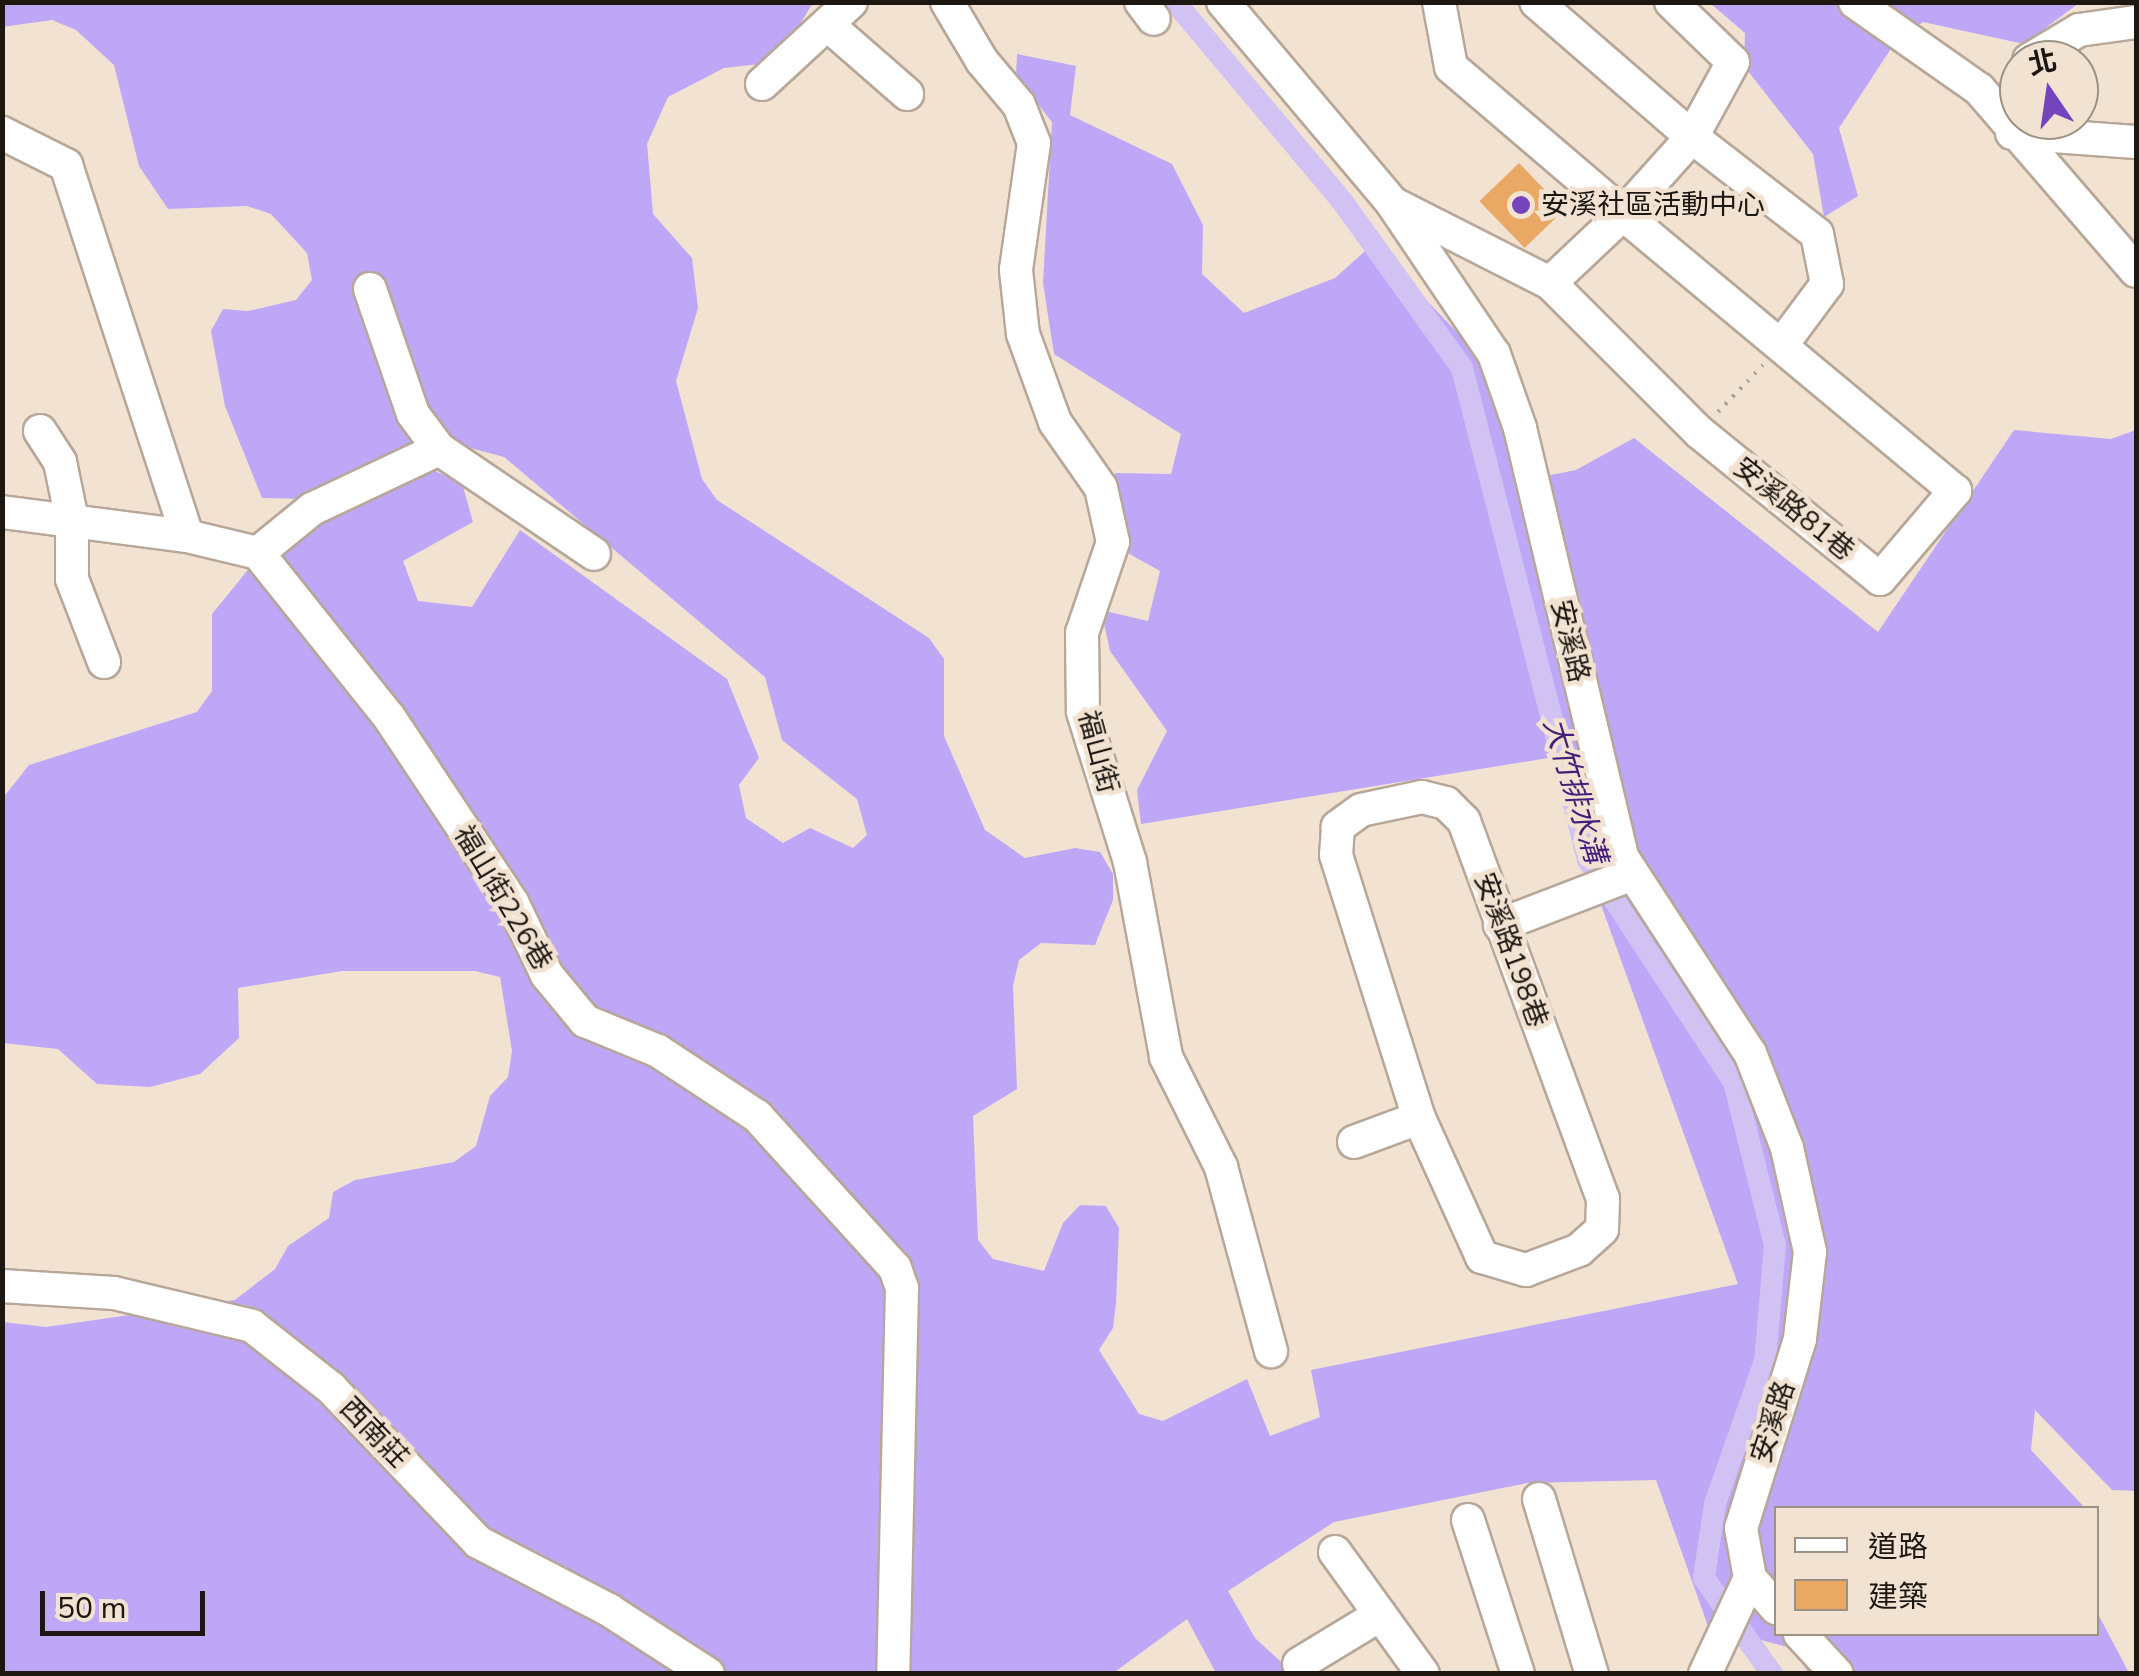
<!DOCTYPE html>
<meta charset="utf-8">
<style>
body{margin:0}
#map{position:relative;width:2139px;height:1676px;overflow:hidden;background:#f2e2d2;font-family:"Nunito Sans","Noto Sans TC",sans-serif}
div>[style]{position:absolute}
[style*='--x']{left:calc(var(--x)*1px);top:calc(var(--y)*1px);width:calc(var(--w)*1px);rotate:calc(var(--a)*1deg)}
.forest>*{inset:0;background:#bea7f7}
.canal>*{height:22px;margin:-11px;padding:0 11px;transform-origin:11px;border-radius:11px;background:#d0c2f3}
.building>*{inset:0;background:#eaa865;transform-origin:0 0}
.path>*{height:4px;margin-top:-2px;transform-origin:0;background:repeating-linear-gradient(90deg,#ada194 0 2.5px,transparent 0 10.5px)}
.roads{filter:drop-shadow(2px 0 #b7a799) drop-shadow(-2px 0 #b7a799) drop-shadow(0 2px #b7a799) drop-shadow(0 -2px #b7a799)}
.minor>*{height:32px;margin:-16px;padding:0 16px;transform-origin:16px;border-radius:16px;background:#fff}
.dots>*{width:28px;height:28px;translate:-50% -50%;box-sizing:border-box;border:5px solid #f2e2d2;border-radius:50%}
span{translate:-50% -50%;white-space:nowrap;text-align:center;line-height:1.15;-webkit-text-stroke:9px #f2e2d2;paint-order:stroke}
.poi-label{font-size:28px;color:#1c1711}
.left{translate:0 -50%;text-align:left}
.street-label{font-size:28px;color:#1c1711}
.water-label{font-size:30px;color:#441e79;font-style:italic}
.frame{position:absolute;inset:0;border:5px solid #1c1711;pointer-events:none}
.legend{position:absolute;left:1774px;top:1506px;width:325px;height:130px;box-sizing:border-box;background:#f2e2d2;border:2px solid #9c9185;margin:0;padding:12px 18px;list-style:none;font-size:30px;color:#1c1711}
.legend li{display:flex;align-items:center;gap:20px;height:50px}
.legend b{width:50px;border:2px solid #9c9185}
.north{position:absolute;left:1999px;top:40px;width:100px;height:100px;box-sizing:border-box;background:#f2e2d2;border:2px solid #9c9185;border-radius:50%;rotate:347deg;font-size:28px;font-weight:700;line-height:40px;text-align:center;color:#1c1711}
.north::after{content:'';display:block;margin:auto;width:35px;height:45px;background:#7344bc;clip-path:polygon(50% 0,100% 100%,50% 72%,0 100%)}
.scale{position:absolute;left:40px;top:1591px;width:165px;height:45px;box-sizing:border-box;border:5px solid #1c1711;border-top:0;padding-left:12px;font-size:30px;line-height:35px;white-space:nowrap;color:#1c1711;-webkit-text-stroke:8px #f2e2d2;paint-order:stroke}
</style>
<div id="map">
<div class="forest">
<i style="clip-path:polygon(3px 2px,813px 3px,776px 62px,724px 68px,668px 97px,647px 144px,653px 214px,692px 258px,698px 308px,676px 381px,702px 479px,717px 500px,929px 638px,944px 659px,944px 736px,985px 830px,1025px 858px,1075px 848px,1100px 852px,1113px 874px,1113px 900px,1095px 945px,1041px 943px,1019px 960px,1013px 986px,1017px 1089px,973px 1116px,978px 1240px,993px 1259px,1044px 1271px,1063px 1223px,1080px 1205px,1106px 1206px,1119px 1228px,1116px 1303px,1113px 1328px,1099px 1350px,1139px 1414px,1163px 1421px,1247px 1379px,1270px 1436px,1320px 1417px,1311px 1370px,1738px 1284px,1548px 758px,1141px 824px,1137px 790px,1167px 731px,1110px 651px,1101px 610px,1148px 621px,1160px 571px,1117px 547px,1115px 473px,1171px 474px,1181px 434px,1054px 354px,1043px 283px,1052px 122px,1016px 76px,1017px 54px,1076px 66px,1070px 115px,1172px 164px,1203px 225px,1202px 274px,1244px 313px,1335px 278px,1373px 244px,1468px 344px,1507px 409px,1536px 478px,1576px 470px,1634px 438px,1878px 632px,2014px 430px,2111px 439px,2136px 430px,2136px 1491px,2112px 1490px,2035px 1410px,2031px 1450px,2085px 1508px,1776px 1508px,1776px 1634px,2096px 1634px,2097px 1612px,2129px 1673px,1809px 1673px,1791px 1648px,1708px 1626px,1656px 1480px,1527px 1483px,1334px 1522px,1228px 1591px,1255px 1638px,1293px 1673px,1216px 1673px,1187px 1619px,1112px 1674px,3px 1673px,3px 1322px,46px 1327px,235px 1300px,275px 1269px,288px 1246px,329px 1218px,333px 1192px,355px 1180px,454px 1162px,476px 1146px,490px 1096px,508px 1077px,512px 1051px,500px 977px,475px 971px,342px 971px,238px 988px,239px 1038px,200px 1074px,150px 1087px,97px 1084px,58px 1049px,3px 1043px,2px 799px,29px 765px,197px 712px,212px 691px,212px 614px,261px 554px,303px 523px,435px 471px,462px 483px,473px 522px,403px 561px,418px 601px,472px 607px,520px 530px,727px 679px,759px 758px,739px 785px,746px 818px,783px 843px,810px 828px,853px 848px,867px 835px,857px 799px,782px 740px,765px 677px,504px 457px,437px 439px,309px 499px,262px 498px,225px 406px,211px 331px,223px 309px,248px 311px,296px 300px,312px 280px,307px 253px,271px 214px,247px 206px,168px 209px,139px 166px,114px 65px,76px 30px,52px 20px,2px 27px)"></i>
<i style="clip-path:polygon(1975px 2px,2079px 3px,2024px 44px,1923px 22px,1894px 44px,1839px 128px,1858px 196px,1824px 217px,1813px 154px,1744px 66px,1745px 33px,1710px 3px)"></i>
</div>
<div class="canal">
<i style="--x:1175;--y:2;--w:260;--a:50"></i>
<i style="--x:1342;--y:201;--w:206;--a:54.3"></i>
<i style="--x:1462;--y:368;--w:508;--a:75.64"></i>
<i style="--x:1588;--y:860;--w:266;--a:56.7"></i>
<i style="--x:1734;--y:1082;--w:168;--a:75.9"></i>
<i style="--x:1775;--y:1245;--w:116;--a:94.9"></i>
<i style="--x:1765;--y:1361;--w:151;--a:109.3"></i>
<i style="--x:1715;--y:1504;--w:75;--a:98.5"></i>
<i style="--x:1704;--y:1578;--w:118;--a:54.7"></i>
</div>
<div class="building">
<i style="left:1519px;top:163px;width:65px;height:55px;rotate:46deg"></i>
</div>
<div class="path">
<i style="--x:1718;--y:412;--w:65;--a:-46.2"></i>
</div>
<div class="roads">
<div class="minor">
<i style="--x:947;--y:2;--w:69;--a:59.3"></i>
<i style="--x:982;--y:61;--w:57;--a:49.9"></i>
<i style="--x:1019;--y:105;--w:41;--a:68.5"></i>
<i style="--x:1034;--y:143;--w:128;--a:98.1"></i>
<i style="--x:1016;--y:270;--w:64;--a:83.8"></i>
<i style="--x:1023;--y:334;--w:94;--a:70"></i>
<i style="--x:1055;--y:422;--w:80;--a:55.1"></i>
<i style="--x:1101;--y:488;--w:55;--a:77.5"></i>
<i style="--x:1113;--y:542;--w:96;--a:108.8"></i>
<i style="--x:1082;--y:633;--w:79;--a:89.3"></i>
<i style="--x:1083;--y:712;--w:157;--a:72.6"></i>
<i style="--x:1130;--y:862;--w:198;--a:79.5"></i>
<i style="--x:1166;--y:1057;--w:123;--a:63.4"></i>
<i style="--x:1221;--y:1167;--w:191;--a:74.8"></i>
<i style="--x:1141;--y:2;--w:21;--a:53"></i>
<i style="--x:1223;--y:2;--w:263;--a:49.9"></i>
<i style="--x:1392;--y:203;--w:182;--a:56"></i>
<i style="--x:1494;--y:354;--w:78;--a:70.6"></i>
<i style="--x:1520;--y:428;--w:441;--a:76.6"></i>
<i style="--x:1622;--y:857;--w:234;--a:56.9"></i>
<i style="--x:1750;--y:1053;--w:102;--a:68.7"></i>
<i style="--x:1787;--y:1148;--w:107;--a:77.5"></i>
<i style="--x:1810;--y:1252;--w:88;--a:96.6"></i>
<i style="--x:1800;--y:1339;--w:198;--a:107.3"></i>
<i style="--x:1741;--y:1528;--w:51;--a:79.8"></i>
<i style="--x:1750;--y:1578;--w:40;--a:49"></i>
<i style="--x:1439;--y:2;--w:66;--a:79.5"></i>
<i style="--x:1451;--y:67;--w:226;--a:40.5"></i>
<i style="--x:1623;--y:214;--w:103;--a:-48.1"></i>
<i style="--x:1692;--y:137;--w:206;--a:-139.1"></i>
<i style="--x:1671;--y:2;--w:86;--a:44.1"></i>
<i style="--x:1733;--y:62;--w:85;--a:118.7"></i>
<i style="--x:1692;--y:137;--w:158;--a:37.8"></i>
<i style="--x:1817;--y:234;--w:51;--a:78.7"></i>
<i style="--x:1827;--y:284;--w:74;--a:126.7"></i>
<i style="--x:1855;--y:2;--w:151;--a:35.1"></i>
<i style="--x:1979;--y:89;--w:240;--a:49.2"></i>
<i style="--x:828;--y:25;--w:105;--a:41.1"></i>
<i style="--x:2029;--y:60;--w:58;--a:-31"></i>
<i style="--x:2079;--y:30;--w:58;--a:-8"></i>
<i style="--x:762;--y:84;--w:121;--a:-42.7"></i>
<i style="--x:2;--y:133;--w:72;--a:26.6"></i>
<i style="--x:66;--y:165;--w:390;--a:71.9"></i>
<i style="--x:2012;--y:133;--w:124;--a:4.2"></i>
<i style="--x:1396;--y:205;--w:173;--a:26.9"></i>
<i style="--x:1550;--y:283;--w:211;--a:45"></i>
<i style="--x:1699;--y:432;--w:233;--a:39.1"></i>
<i style="--x:1880;--y:579;--w:116;--a:-49.6"></i>
<i style="--x:1955;--y:491;--w:432;--a:-140.2"></i>
<i style="--x:1623;--y:214;--w:100;--a:136.6"></i>
<i style="--x:370;--y:289;--w:132;--a:71"></i>
<i style="--x:413;--y:414;--w:44;--a:53.4"></i>
<i style="--x:40;--y:431;--w:37;--a:57"></i>
<i style="--x:60;--y:462;--w:59;--a:78.3"></i>
<i style="--x:72;--y:520;--w:59;--a:90"></i>
<i style="--x:72;--y:579;--w:89;--a:68.9"></i>
<i style="--x:2;--y:512;--w:187;--a:7.4"></i>
<i style="--x:187;--y:536;--w:73;--a:13.5"></i>
<i style="--x:258;--y:553;--w:210;--a:51.4"></i>
<i style="--x:389;--y:717;--w:222;--a:56.4"></i>
<i style="--x:512;--y:902;--w:81;--a:64.4"></i>
<i style="--x:547;--y:975;--w:60;--a:50.4"></i>
<i style="--x:585;--y:1021;--w:79;--a:22.3"></i>
<i style="--x:658;--y:1051;--w:118;--a:33.3"></i>
<i style="--x:757;--y:1116;--w:205;--a:47.8"></i>
<i style="--x:895;--y:1268;--w:21;--a:71"></i>
<i style="--x:902;--y:1288;--w:386;--a:91.3"></i>
<i style="--x:258;--y:553;--w:70;--a:-39.2"></i>
<i style="--x:312;--y:509;--w:140;--a:-25.3"></i>
<i style="--x:439;--y:449;--w:187;--a:34.1"></i>
<i style="--x:1500;--y:925;--w:142;--a:-21"></i>
<i style="--x:1354;--y:1142;--w:69;--a:-20.3"></i>
<i style="--x:1419;--y:1118;--w:153;--a:65.6"></i>
<i style="--x:1482;--y:1257;--w:46;--a:16.5"></i>
<i style="--x:1526;--y:1270;--w:57;--a:-20.7"></i>
<i style="--x:1579;--y:1250;--w:31;--a:-42"></i>
<i style="--x:1602;--y:1229;--w:30;--a:-88"></i>
<i style="--x:1603;--y:1199;--w:403;--a:-110.2"></i>
<i style="--x:1464;--y:821;--w:25;--a:-135"></i>
<i style="--x:1446;--y:803;--w:25;--a:-166"></i>
<i style="--x:1422;--y:797;--w:62;--a:168"></i>
<i style="--x:1361;--y:810;--w:29;--a:144"></i>
<i style="--x:1338;--y:827;--w:28;--a:94"></i>
<i style="--x:1336;--y:855;--w:276;--a:72.5"></i>
<i style="--x:2;--y:1286;--w:112;--a:3.6"></i>
<i style="--x:114;--y:1293;--w:142;--a:13.4"></i>
<i style="--x:252;--y:1326;--w:100;--a:38.1"></i>
<i style="--x:331;--y:1388;--w:213;--a:46.3"></i>
<i style="--x:478;--y:1542;--w:148;--a:27.4"></i>
<i style="--x:609;--y:1610;--w:118;--a:32.9"></i>
<i style="--x:1539;--y:1499;--w:183;--a:73.2"></i>
<i style="--x:1468;--y:1520;--w:162;--a:72"></i>
<i style="--x:1335;--y:1552;--w:150;--a:54.2"></i>
<i style="--x:1800;--y:1634;--w:54;--a:47.2"></i>
<i style="--x:1299;--y:1664;--w:95;--a:-31.2"></i>
<i style="--x:1705;--y:1674;--w:106;--a:-64.9"></i>
</div>
</div>
<div class="dots">
<i style="left:1521px;top:205px;background:#7344bc"></i>
</div>
<div class="poi-label">
<span class="left" style="left:1541px;top:205px">安溪社區活動中心</span>
</div>
<div class="street-label">
<span style="left:1794px;top:509px;rotate:39deg">安溪路81巷</span>
<span style="left:1570px;top:641px;rotate:77deg">安溪路</span>
<span style="left:1098px;top:752px;rotate:75deg">福山街</span>
<span style="left:503px;top:898px;rotate:59deg">福山街226巷</span>
<span style="left:1511px;top:950px;rotate:70deg">安溪路198巷</span>
<span style="left:1773px;top:1422px;rotate:-72deg">安溪路</span>
<span style="left:374px;top:1433px;rotate:46deg">西南莊</span>
</div>
<div class="water-label">
<span style="left:1574px;top:791px;rotate:73deg">大竹排水溝</span>
</div>
<div class="frame"></div>
<ul class="legend">
<li><b style="height:12px;background:#fff"></b>道路</li>
<li><b style="height:28px;background:#eaa865"></b>建築</li>
</ul>
<div class="north">北</div>
<div class="scale">50 m</div>
</div>
